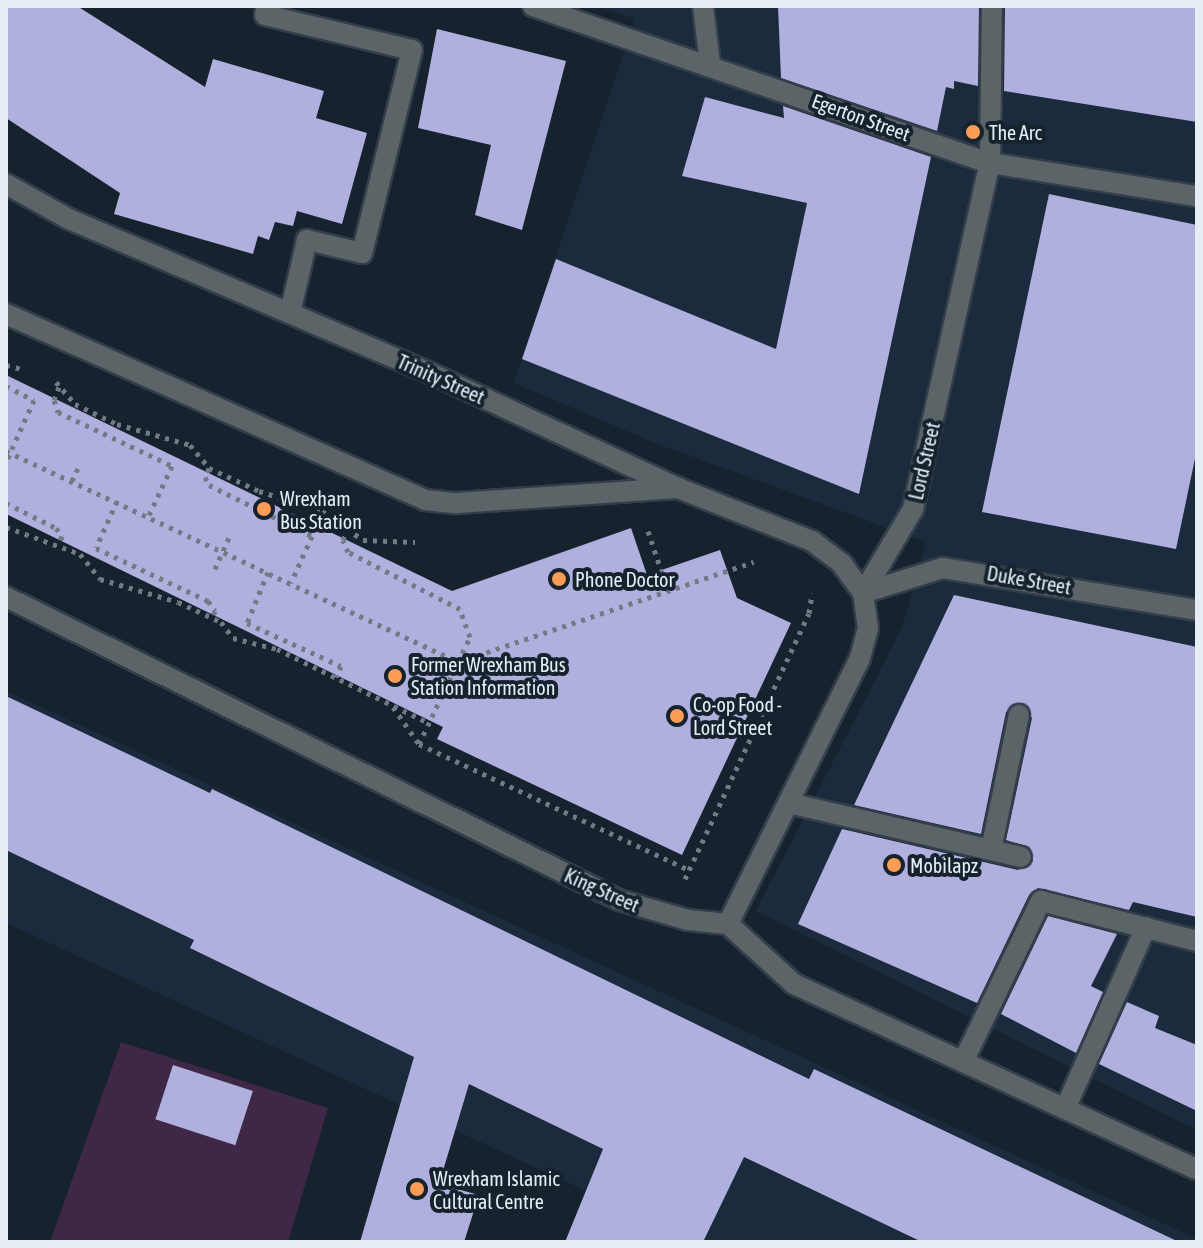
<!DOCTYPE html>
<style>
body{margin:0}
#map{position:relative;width:1203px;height:1248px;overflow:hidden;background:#17222f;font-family:"Asap Condensed",sans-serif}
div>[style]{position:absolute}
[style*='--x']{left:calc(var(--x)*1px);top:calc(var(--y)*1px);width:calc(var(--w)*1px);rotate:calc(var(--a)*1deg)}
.built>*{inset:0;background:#1b2b3d}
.green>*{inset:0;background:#3f2748}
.building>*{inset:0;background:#afb0de;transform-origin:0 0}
.path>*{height:5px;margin-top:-2.5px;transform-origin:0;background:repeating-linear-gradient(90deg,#717b86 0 4px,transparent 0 10px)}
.roads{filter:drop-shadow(2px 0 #343e4b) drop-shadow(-2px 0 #343e4b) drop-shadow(0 2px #343e4b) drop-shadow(0 -2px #343e4b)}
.lane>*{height:20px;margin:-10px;padding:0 10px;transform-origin:10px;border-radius:10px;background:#5b6568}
.street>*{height:20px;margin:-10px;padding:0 10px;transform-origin:10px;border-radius:10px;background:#5b6568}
.dots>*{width:22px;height:22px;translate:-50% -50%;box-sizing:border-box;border:4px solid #17222f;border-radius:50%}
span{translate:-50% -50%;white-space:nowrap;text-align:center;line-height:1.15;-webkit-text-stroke:8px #17222f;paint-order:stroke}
.street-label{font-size:20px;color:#e5edf5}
.poi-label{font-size:20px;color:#e5edf5}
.left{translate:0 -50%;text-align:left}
.frame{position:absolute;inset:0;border:8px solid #e5edf5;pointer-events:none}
</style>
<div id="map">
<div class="built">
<i style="clip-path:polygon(596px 6px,1197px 6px,1197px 1130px,756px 911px,902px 628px,926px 542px,655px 443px,514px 383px,635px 19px)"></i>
<i style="clip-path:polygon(6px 691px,1197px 1239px,1197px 1242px,697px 1242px,6px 923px)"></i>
</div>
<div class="green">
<i style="clip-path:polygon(121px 1042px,328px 1108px,288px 1242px,50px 1242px)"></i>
</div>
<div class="building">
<i style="clip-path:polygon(6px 6px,77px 6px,205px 87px,213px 59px,324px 91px,316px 118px,367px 133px,342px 224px,297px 211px,293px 226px,275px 222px,269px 240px,258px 236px,253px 254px,114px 214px,120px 193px,6px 118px)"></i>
<i style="clip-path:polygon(778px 6px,979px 6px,978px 86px,954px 81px,954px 89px,946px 87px,937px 131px,781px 78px)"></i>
<i style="clip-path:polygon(1005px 6px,1197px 6px,1197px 122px,1004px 91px)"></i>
<i style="clip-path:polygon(437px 29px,566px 61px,522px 230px,475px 215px,491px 145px,418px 128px)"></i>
<i style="clip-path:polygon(705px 97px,784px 118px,783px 106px,931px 157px,859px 494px,522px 359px,556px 259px,776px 349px,807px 203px,682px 176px)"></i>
<i style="clip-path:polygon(1049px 194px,1197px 225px,1197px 449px,1176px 549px,982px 512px)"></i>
<i style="clip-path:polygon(6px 375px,452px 591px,631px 528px,647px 575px,720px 550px,737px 598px,791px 623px,682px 855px,437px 739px,443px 727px,6px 514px)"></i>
<i style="clip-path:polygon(954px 595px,1197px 647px,1197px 917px,1133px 902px,1129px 910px,1038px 888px,1029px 895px,977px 1003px,798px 924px,842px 829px,1018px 870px,1033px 861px,1029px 847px,1006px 840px,1032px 718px,1022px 703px,1006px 712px,981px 834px,854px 805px)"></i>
<i style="clip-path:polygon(6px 696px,210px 793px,212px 789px,809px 1079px,814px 1069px,1179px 1242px,922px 1242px,744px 1157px,703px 1242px,565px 1242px,603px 1149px,469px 1084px,439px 1184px,479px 1195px,464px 1242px,360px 1242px,414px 1057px,190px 948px,194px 940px,6px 850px)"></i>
<i style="clip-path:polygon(1048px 916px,1117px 934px,1091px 986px,1103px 992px,1076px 1053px,1001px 1014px)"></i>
<i style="clip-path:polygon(1127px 1002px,1159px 1016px,1155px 1028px,1197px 1045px,1197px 1111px,1099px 1064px)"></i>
<i style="left:173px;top:1065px;width:84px;height:57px;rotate:18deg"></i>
</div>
<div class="path">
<i style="--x:6;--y:365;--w:16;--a:14"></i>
<i style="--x:56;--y:382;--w:29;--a:49"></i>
<i style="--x:75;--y:404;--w:47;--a:25.5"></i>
<i style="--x:117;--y:424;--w:76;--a:16"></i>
<i style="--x:190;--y:445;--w:30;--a:50"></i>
<i style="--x:209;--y:468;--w:55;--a:24.7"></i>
<i style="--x:259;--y:491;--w:66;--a:17.6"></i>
<i style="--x:322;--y:511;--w:50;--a:35.3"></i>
<i style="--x:363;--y:540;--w:52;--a:2.2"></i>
<i style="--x:6;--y:386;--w:31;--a:27"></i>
<i style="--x:34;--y:400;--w:68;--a:114.3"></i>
<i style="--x:59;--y:387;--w:14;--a:111"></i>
<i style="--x:54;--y:400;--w:13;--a:72"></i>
<i style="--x:58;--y:412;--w:126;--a:25.3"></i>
<i style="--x:172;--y:466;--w:54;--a:115.1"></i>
<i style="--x:6;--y:451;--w:499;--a:25"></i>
<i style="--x:458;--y:662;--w:28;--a:-64"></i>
<i style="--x:470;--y:637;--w:30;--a:-110"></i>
<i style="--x:460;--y:609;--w:126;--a:-153"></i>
<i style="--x:348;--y:552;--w:13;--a:-113"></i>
<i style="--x:343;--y:540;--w:10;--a:-66"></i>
<i style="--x:209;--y:468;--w:10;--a:114"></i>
<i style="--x:205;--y:477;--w:9;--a:63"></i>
<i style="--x:209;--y:485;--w:115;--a:26.3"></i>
<i style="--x:312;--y:536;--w:51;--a:114.1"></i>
<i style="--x:72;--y:481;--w:19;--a:-65"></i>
<i style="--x:117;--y:501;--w:51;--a:114.1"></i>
<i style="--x:96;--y:548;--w:124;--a:25.3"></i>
<i style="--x:208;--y:601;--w:12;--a:55"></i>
<i style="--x:215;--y:611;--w:8;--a:113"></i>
<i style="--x:6;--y:503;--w:56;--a:26.6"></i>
<i style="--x:56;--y:528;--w:10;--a:53"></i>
<i style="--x:62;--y:536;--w:9;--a:111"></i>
<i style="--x:6;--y:527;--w:79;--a:20"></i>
<i style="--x:80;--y:554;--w:32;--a:51"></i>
<i style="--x:100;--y:579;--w:81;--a:16.4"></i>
<i style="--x:178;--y:602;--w:47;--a:24.9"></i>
<i style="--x:221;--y:622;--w:20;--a:53"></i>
<i style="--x:233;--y:638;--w:45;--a:14"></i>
<i style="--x:277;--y:649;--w:169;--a:26"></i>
<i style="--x:648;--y:531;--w:63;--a:71.6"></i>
<i style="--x:215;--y:569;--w:39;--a:-66"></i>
<i style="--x:268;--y:572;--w:55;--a:112.4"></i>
<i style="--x:247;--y:623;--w:103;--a:24.6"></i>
<i style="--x:341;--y:666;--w:12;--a:114"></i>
<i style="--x:393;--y:707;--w:45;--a:54.9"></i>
<i style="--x:419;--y:744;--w:298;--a:25"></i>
<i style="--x:419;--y:744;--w:91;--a:-64.6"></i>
<i style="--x:458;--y:662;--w:312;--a:-18.7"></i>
<i style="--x:685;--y:879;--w:293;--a:-65"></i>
<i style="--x:809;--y:613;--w:20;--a:-81"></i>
</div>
<div class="roads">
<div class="lane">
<i style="--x:267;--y:6;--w:9;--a:103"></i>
<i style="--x:265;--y:15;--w:151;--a:13.4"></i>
<i style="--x:412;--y:50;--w:209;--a:103.8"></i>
<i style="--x:362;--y:253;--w:57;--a:-166.7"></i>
<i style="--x:307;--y:240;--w:75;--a:103.1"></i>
<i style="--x:703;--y:6;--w:58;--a:83.1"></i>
<i style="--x:6;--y:314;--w:458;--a:23.9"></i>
<i style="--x:425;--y:500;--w:31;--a:6"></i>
<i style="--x:456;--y:503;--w:223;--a:-3.9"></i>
<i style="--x:789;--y:803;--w:238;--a:13.1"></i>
<i style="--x:991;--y:850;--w:138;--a:-78.3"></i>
<i style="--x:963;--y:1062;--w:179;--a:-64.2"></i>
<i style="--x:1041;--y:901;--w:161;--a:14.4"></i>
<i style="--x:1065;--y:1109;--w:199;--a:-66"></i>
</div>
<div class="street">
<i style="--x:533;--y:6;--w:483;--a:19"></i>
<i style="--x:990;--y:163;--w:210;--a:9.1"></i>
<i style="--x:6;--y:184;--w:72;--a:29.1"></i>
<i style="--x:69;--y:219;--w:392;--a:23.1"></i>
<i style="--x:430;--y:373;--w:273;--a:24.9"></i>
<i style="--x:678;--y:488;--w:144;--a:21.6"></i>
<i style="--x:812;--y:541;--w:38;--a:37"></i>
<i style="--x:842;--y:564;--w:36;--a:54"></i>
<i style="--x:863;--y:593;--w:84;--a:-17.4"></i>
<i style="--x:943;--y:568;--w:257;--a:9.4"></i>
<i style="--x:6;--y:597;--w:684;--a:26.3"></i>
<i style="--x:619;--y:900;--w:72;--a:16.2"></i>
<i style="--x:688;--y:920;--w:40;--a:5.7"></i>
<i style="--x:728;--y:924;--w:89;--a:42.3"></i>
<i style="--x:794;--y:984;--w:443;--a:24.7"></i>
<i style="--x:728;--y:924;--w:297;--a:-63.6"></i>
<i style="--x:860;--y:658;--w:31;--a:-75"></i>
<i style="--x:868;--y:628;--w:35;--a:-98"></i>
<i style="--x:863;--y:593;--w:98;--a:-59.2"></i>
<i style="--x:913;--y:509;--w:354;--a:-77.5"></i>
<i style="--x:990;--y:163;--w:157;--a:-89.3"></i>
</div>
</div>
<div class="dots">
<i style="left:973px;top:132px;background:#fd9c55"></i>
<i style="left:264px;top:509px;background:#fd9c55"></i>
<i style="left:559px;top:579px;background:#fd9c55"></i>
<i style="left:395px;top:676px;background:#fd9c55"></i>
<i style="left:677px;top:716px;background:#fd9c55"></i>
<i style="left:894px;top:865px;background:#fd9c55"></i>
<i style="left:417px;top:1189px;background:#fd9c55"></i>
</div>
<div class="street-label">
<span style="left:861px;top:117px;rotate:20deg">Egerton Street</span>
<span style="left:441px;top:379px;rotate:24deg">Trinity Street</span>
<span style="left:924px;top:461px;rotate:-77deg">Lord Street</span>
<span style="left:1029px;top:580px;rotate:10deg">Duke Street</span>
<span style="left:602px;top:890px;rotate:24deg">King Street</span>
</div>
<div class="poi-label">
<span class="left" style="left:989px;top:132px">The Arc</span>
<span class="left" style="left:280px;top:510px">Wrexham<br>Bus Station</span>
<span class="left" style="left:575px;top:579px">Phone Doctor</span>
<span class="left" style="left:411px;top:676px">Former Wrexham Bus<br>Station Information</span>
<span class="left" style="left:693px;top:716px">Co-op Food -<br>Lord Street</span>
<span class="left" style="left:910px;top:865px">Mobilapz</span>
<span class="left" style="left:433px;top:1190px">Wrexham Islamic<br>Cultural Centre</span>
</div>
<div class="frame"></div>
</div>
